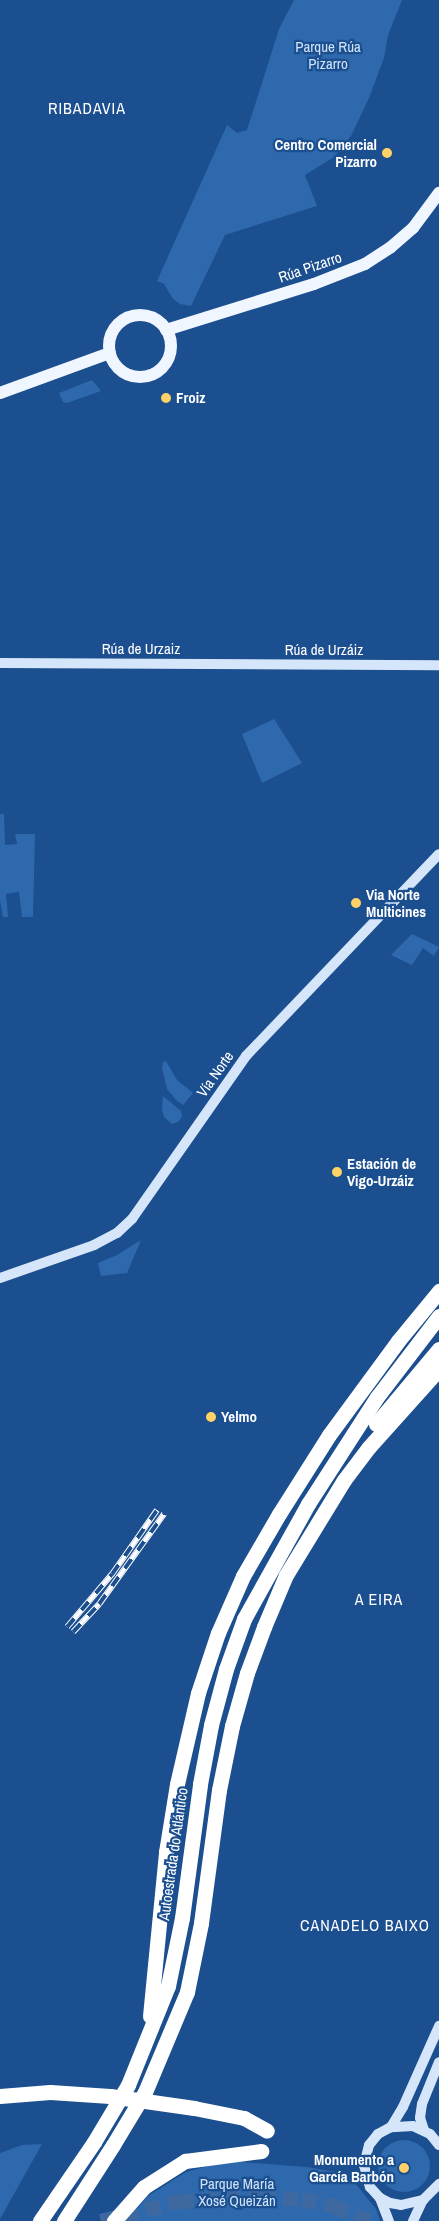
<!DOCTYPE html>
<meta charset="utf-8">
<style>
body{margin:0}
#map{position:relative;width:439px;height:2221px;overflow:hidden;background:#1b4f8f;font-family:"Archivo Narrow",sans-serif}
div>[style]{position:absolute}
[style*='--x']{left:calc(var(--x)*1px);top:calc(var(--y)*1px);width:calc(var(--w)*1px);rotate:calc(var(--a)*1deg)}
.green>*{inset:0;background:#2e69ad}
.round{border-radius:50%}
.highway-tunnel>*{height:15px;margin-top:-7.5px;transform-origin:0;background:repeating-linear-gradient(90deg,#3d69a0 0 15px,transparent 0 23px)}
.secondary>*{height:10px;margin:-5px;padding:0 5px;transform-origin:5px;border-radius:5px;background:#d6e6fa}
.primary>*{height:12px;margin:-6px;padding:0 6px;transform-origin:6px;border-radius:6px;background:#f0f6ff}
.primary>.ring{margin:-6px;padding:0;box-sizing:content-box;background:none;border:12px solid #f0f6ff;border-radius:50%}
.highway>*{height:15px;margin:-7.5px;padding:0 7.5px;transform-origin:7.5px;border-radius:7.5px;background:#fff}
.rail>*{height:5.5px;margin-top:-2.75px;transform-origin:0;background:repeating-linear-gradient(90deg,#1b4f8f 0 11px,#fff 0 22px);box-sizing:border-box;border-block:1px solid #fff}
.highway-bridge>*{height:15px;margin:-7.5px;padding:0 7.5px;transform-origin:7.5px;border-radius:7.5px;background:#fff}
.dots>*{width:14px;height:14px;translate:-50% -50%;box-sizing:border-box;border:2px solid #1b4f8f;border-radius:50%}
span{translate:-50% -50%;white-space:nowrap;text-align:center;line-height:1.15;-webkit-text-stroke:4.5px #1b4f8f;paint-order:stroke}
.park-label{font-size:15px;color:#cfe3fa}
.poi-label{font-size:15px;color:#fff;font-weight:700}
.right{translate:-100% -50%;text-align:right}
.left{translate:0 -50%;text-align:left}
.street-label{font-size:15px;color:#fff}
.neighbourhood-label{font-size:16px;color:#fff;letter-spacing:1px}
</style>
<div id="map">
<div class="green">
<i style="clip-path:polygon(294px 0,402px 0,388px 35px,384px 58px,369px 98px,351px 136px,334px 157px,305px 175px,317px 206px,225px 235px,191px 306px,180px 304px,173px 299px,164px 284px,157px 281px,227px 125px,237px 133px,247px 130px,279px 29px)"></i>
<i style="clip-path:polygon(92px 380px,101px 391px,67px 403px,63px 402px,59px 393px)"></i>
<i style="clip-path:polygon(274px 719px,302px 763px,262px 783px,242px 734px)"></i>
<i style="clip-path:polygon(0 814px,4px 814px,5px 845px,17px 844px,15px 834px,35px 834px,33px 917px,22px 917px,19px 892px,6px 894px,8px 917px,3px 917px,0 900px)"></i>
<i style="clip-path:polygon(412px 934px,439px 947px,434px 956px,423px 948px,412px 965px,391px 955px)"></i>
<i style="clip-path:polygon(166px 1061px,177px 1080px,193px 1093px,183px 1105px,177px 1101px,167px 1089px,162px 1068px,163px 1062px)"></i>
<i style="clip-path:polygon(163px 1096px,181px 1111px,182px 1117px,178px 1122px,172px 1124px,164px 1117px,162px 1110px)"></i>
<i style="clip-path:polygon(141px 1240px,127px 1273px,101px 1276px,98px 1263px,117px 1255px)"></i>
<i class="round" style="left:378px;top:2140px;width:52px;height:52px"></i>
<i style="clip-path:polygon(42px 2144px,0 2219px,0 2153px,22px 2145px)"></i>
<i style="clip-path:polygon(241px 2162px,307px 2167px,343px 2173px,355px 2183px,376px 2209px,380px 2221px,125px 2221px,148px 2196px,186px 2172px,211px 2165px)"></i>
</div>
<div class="highway-tunnel">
<i style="--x:101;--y:2221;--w:81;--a:-14.4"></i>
<i style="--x:179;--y:2201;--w:81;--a:-2.8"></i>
<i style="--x:260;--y:2197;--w:42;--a:2.7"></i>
<i style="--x:302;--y:2199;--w:33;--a:12"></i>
<i style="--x:334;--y:2206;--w:39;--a:23"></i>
</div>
<div class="secondary">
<i style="--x:0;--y:663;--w:439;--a:0.3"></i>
<i style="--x:0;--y:1278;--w:100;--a:-19.3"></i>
<i style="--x:94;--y:1245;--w:26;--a:-28"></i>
<i style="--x:117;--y:1233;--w:21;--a:-43"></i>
<i style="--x:132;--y:1219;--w:199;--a:-55"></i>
<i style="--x:246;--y:1056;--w:279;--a:-46.3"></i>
<i style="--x:391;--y:2127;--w:23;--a:-59"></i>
<i style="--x:403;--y:2107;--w:89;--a:-66"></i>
<i style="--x:424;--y:2130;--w:13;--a:-108"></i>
<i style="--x:420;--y:2118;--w:14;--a:-82"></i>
<i style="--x:422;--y:2104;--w:45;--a:-68"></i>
<i style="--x:439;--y:2145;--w:14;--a:-129"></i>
<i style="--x:430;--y:2134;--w:19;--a:-155"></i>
<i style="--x:413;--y:2126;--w:22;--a:177"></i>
<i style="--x:391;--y:2127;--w:15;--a:152"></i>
<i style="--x:378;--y:2134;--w:14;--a:129"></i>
<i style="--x:369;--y:2145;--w:21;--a:104"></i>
<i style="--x:364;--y:2165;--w:23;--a:75"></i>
<i style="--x:370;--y:2187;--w:15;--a:48"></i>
<i style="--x:380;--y:2198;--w:11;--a:27"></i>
<i style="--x:390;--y:2203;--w:11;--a:10"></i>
<i style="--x:401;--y:2205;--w:23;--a:-13"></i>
<i style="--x:423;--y:2200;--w:23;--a:-45"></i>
<i style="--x:380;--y:2198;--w:25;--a:69"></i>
<i style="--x:413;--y:2221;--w:23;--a:-65"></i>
</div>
<div class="primary">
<i class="ring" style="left:109px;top:315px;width:50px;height:50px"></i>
<i style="--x:166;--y:330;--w:155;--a:-17.3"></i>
<i style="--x:314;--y:284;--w:55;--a:-21.4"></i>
<i style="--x:365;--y:264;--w:31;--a:-33"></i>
<i style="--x:391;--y:247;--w:29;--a:-41"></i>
<i style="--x:413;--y:228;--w:44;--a:-53.4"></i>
<i style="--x:0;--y:393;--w:117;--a:-20"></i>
</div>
<div class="highway">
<i style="--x:376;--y:1424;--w:98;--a:-50"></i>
<i style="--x:150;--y:2016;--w:165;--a:-84.4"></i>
<i style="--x:166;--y:1852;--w:69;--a:-80.8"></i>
<i style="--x:177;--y:1784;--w:93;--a:-77"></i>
<i style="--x:198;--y:1693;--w:63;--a:-71.6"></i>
<i style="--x:218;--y:1633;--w:62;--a:-66.3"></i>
<i style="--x:243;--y:1576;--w:72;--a:-59.9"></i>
<i style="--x:279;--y:1514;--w:93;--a:-57.7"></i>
<i style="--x:329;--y:1435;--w:117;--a:-53.7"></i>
<i style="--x:398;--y:1341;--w:65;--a:-50.6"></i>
<i style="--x:128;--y:2085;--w:107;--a:-68"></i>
<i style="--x:168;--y:1986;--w:69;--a:-78.4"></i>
<i style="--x:182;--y:1918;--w:135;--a:-82.3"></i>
<i style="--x:200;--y:1784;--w:60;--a:-79.4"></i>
<i style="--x:211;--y:1725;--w:58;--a:-75"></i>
<i style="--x:226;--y:1669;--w:53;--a:-70.2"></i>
<i style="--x:244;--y:1619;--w:132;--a:-60.9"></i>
<i style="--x:308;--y:1504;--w:127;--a:-57.2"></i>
<i style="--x:377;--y:1397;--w:102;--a:-52.6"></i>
<i style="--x:145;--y:2092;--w:108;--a:-67.2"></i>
<i style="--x:187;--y:1992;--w:70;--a:-78.5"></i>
<i style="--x:201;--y:1923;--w:134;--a:-82.3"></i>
<i style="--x:219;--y:1790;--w:65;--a:-78.5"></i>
<i style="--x:232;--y:1726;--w:55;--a:-74.2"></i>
<i style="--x:247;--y:1673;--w:49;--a:-69.7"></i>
<i style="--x:264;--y:1627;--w:56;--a:-67.1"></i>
<i style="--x:286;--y:1575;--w:111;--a:-58.6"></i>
<i style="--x:344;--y:1480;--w:41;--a:-52.9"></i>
<i style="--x:369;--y:1447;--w:105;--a:-48.1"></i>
<i style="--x:0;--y:2096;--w:50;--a:-4.6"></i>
<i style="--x:50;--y:2092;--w:60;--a:3.8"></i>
<i style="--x:110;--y:2096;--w:85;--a:8.1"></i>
<i style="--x:194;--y:2108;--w:51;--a:11.3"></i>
<i style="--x:244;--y:2118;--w:26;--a:29"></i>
<i style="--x:40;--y:2221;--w:96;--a:-55.6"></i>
<i style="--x:64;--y:2221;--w:90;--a:-57.2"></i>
<i style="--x:114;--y:2221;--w:45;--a:-48.6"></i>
<i style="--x:144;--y:2187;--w:49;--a:-32.4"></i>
<i style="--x:185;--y:2161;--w:77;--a:-7.5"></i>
</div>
<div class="rail">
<i style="--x:67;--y:1627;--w:70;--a:-49.7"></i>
<i style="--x:112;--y:1574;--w:78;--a:-54.9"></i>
<i style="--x:73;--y:1632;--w:38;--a:-47"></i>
<i style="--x:99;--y:1604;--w:111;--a:-54.2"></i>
</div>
<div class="highway-bridge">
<i style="--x:94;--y:2142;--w:66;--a:-59.2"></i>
<i style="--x:113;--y:2145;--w:62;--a:-58.9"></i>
</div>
<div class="dots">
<i style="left:387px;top:153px;background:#ffd166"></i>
<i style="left:166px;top:398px;background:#ffd166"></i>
<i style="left:356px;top:903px;background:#ffd166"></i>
<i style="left:337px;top:1172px;background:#ffd166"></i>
<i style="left:211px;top:1417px;background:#ffd166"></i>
<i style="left:404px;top:2168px;background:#ffd166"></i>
</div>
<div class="park-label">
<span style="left:328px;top:55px">Parque Rúa<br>Pizarro</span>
<span style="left:237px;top:2192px">Parque María<br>Xosé Queizán</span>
</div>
<div class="poi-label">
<span class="right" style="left:377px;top:153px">Centro Comercial<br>Pizarro</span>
<span class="left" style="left:176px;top:398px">Froiz</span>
<span class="left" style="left:366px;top:903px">Via Norte<br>Multicines</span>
<span class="left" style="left:347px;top:1172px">Estación de<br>Vigo-Urzáiz</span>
<span class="left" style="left:221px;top:1417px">Yelmo</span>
<span class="right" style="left:394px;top:2168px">Monumento a<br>García Barbón</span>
</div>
<div class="street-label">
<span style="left:310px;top:267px;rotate:-19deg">Rúa Pizarro</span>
<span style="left:141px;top:649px">Rúa de Urzaiz</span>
<span style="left:324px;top:650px">Rúa de Urzáiz</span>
<span style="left:215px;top:1074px;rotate:-55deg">Vía Norte</span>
<span style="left:173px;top:1854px;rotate:-82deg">Autoestrada do Atlántico</span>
</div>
<div class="neighbourhood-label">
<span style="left:87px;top:108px">RIBADAVIA</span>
<span style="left:379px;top:1599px">A EIRA</span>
<span style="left:365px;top:1925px">CANADELO BAIXO</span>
</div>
</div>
